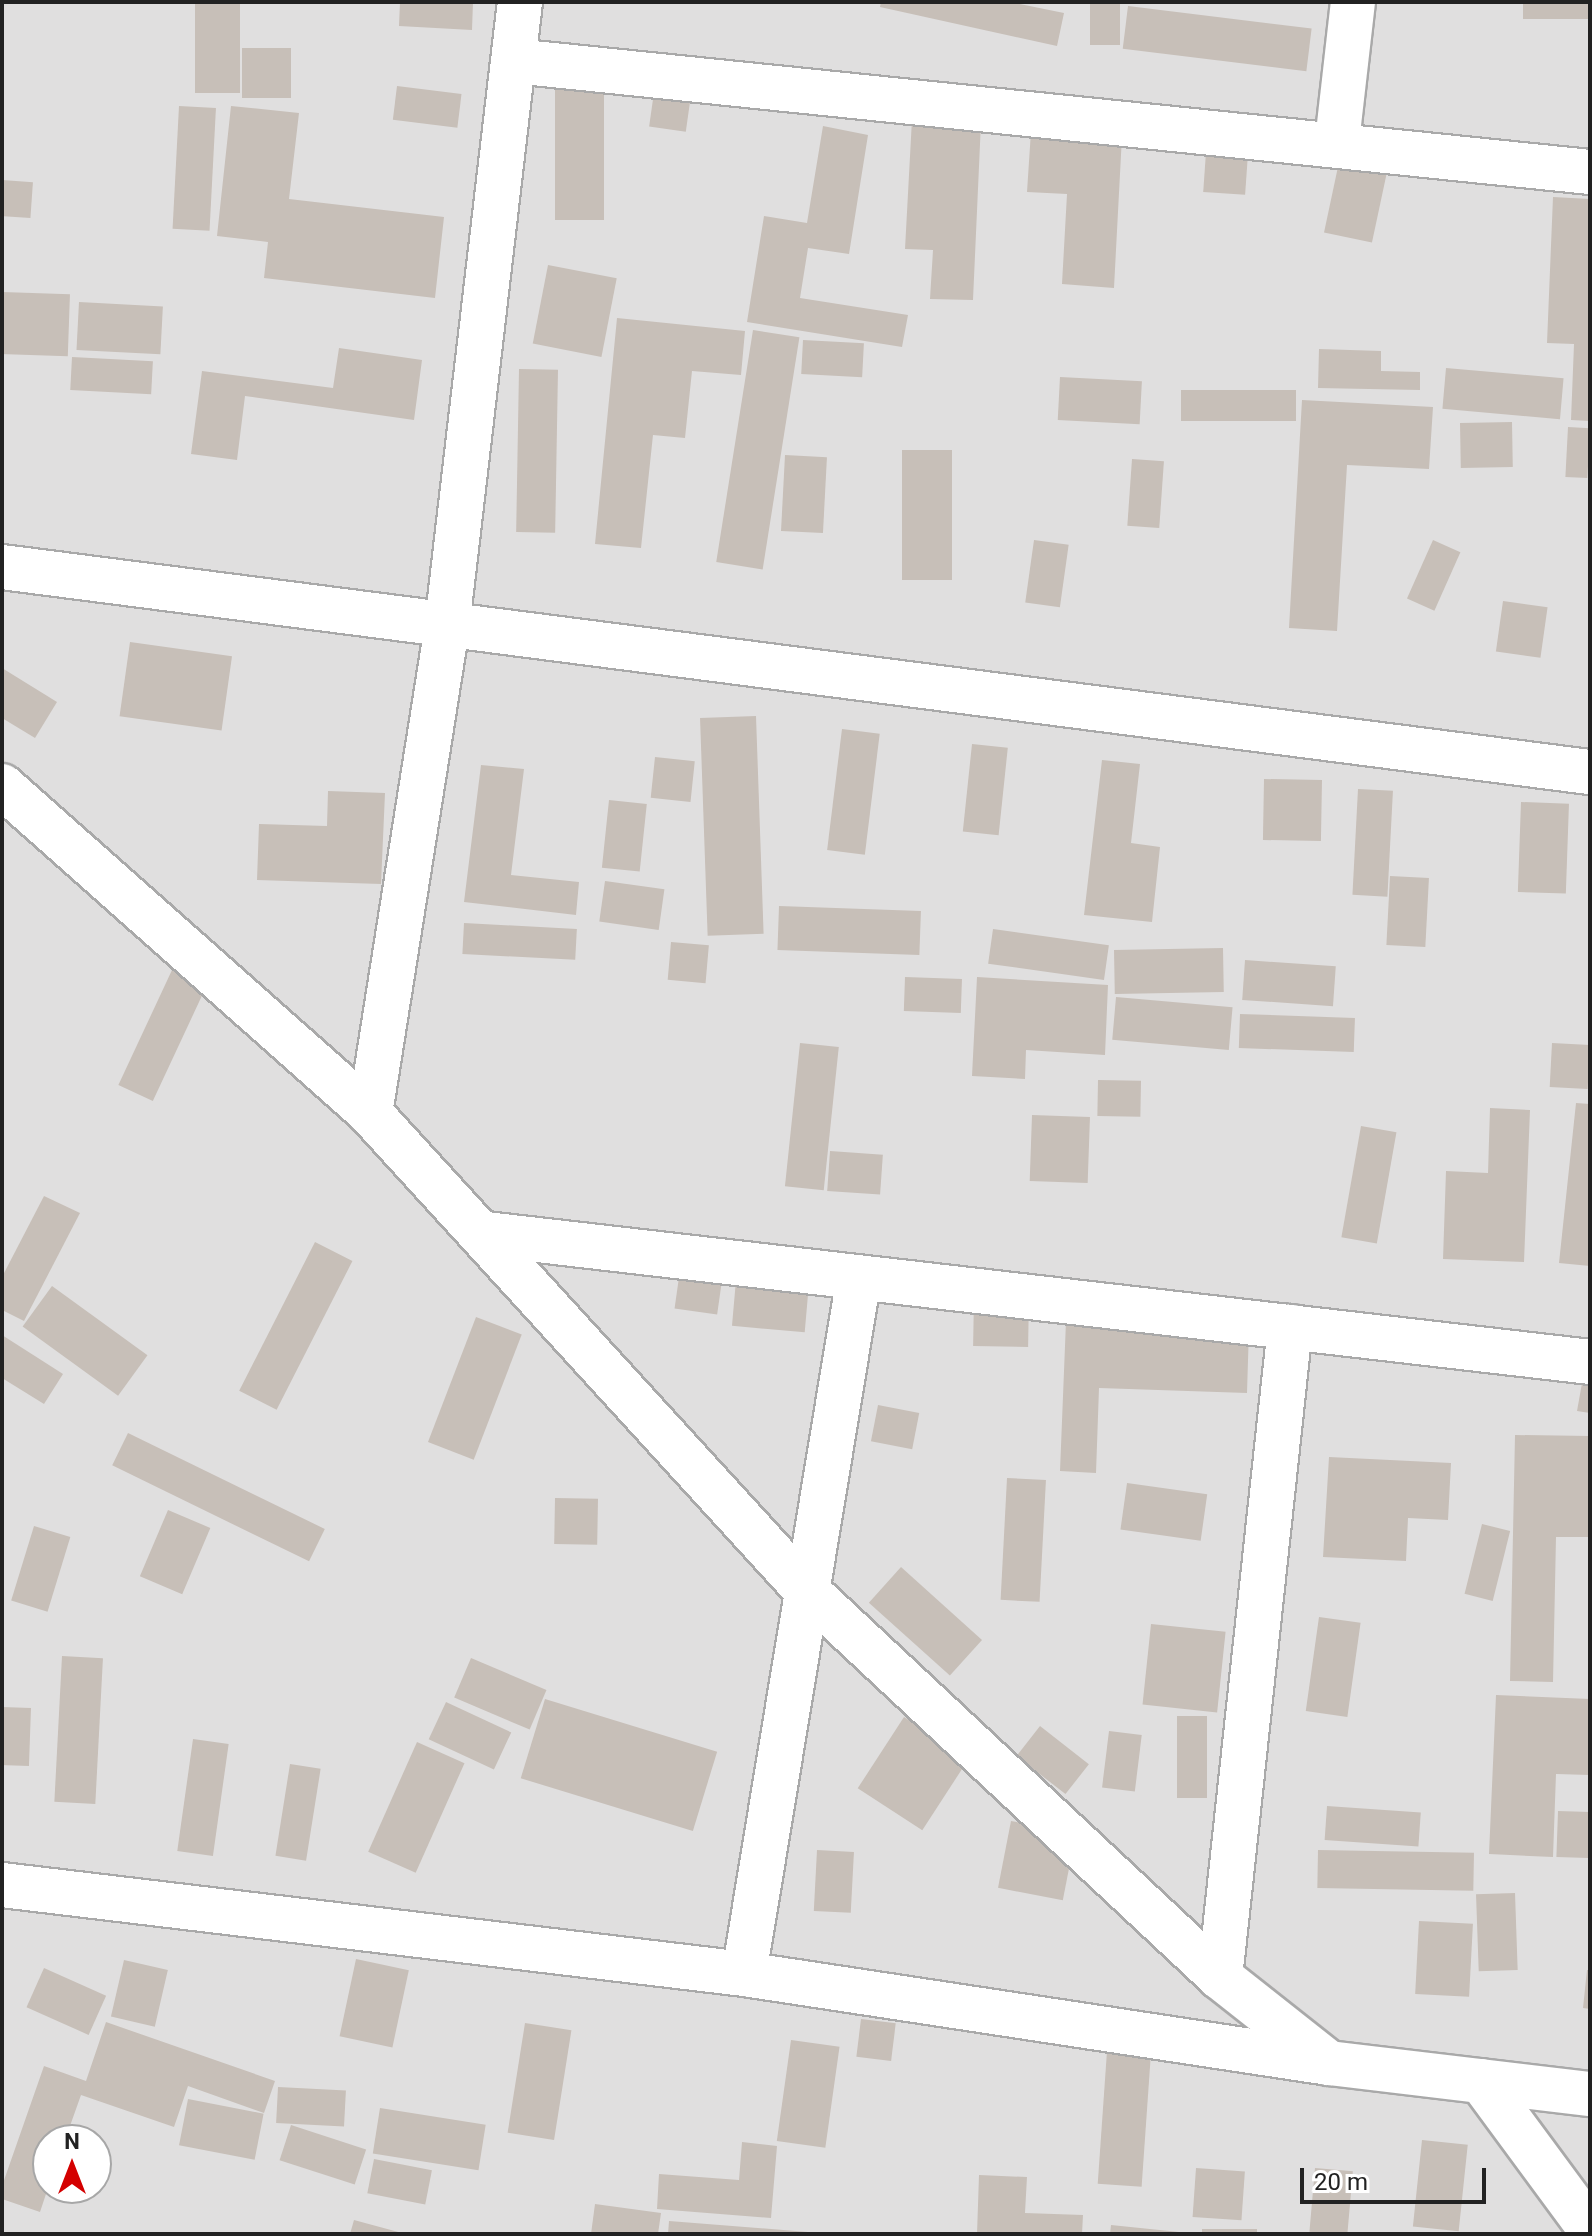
<!DOCTYPE html>
<style>
body{margin:0}
#map{position:relative;width:1592px;height:2236px;overflow:hidden;background:#f2efe9;font-family:Roboto,sans-serif}
div>[style]{position:absolute}
[style*='--x']{left:calc(var(--x)*1px);top:calc(var(--y)*1px);width:calc(var(--w)*1px);rotate:calc(var(--a)*1deg)}
.residential>*{inset:0;background:#e0dfdf}
.building>*{inset:0;background:#c7bfb8;transform-origin:0 0}
.roads{filter:drop-shadow(2px 0 #a9a9a9) drop-shadow(-2px 0 #a9a9a9) drop-shadow(0 2px #a9a9a9) drop-shadow(0 -2px #a9a9a9)}
.minor>*{height:44px;margin:-22px;padding:0 22px;transform-origin:22px;border-radius:22px;background:#fff}
span{translate:-50% -50%;white-space:nowrap;text-align:center;line-height:1.15;-webkit-text-stroke:8px #fff;paint-order:stroke}
.frame{position:absolute;inset:0;border:4px solid #222;pointer-events:none}
.north{position:absolute;left:32px;top:2124px;width:80px;height:80px;box-sizing:border-box;background:#fff;border:2px solid #a7a7a7;border-radius:50%;rotate:0deg;font-size:22px;font-weight:700;line-height:32px;text-align:center;color:#222}
.north::after{content:'';display:block;margin:auto;width:28px;height:36px;background:#d40000;clip-path:polygon(50% 0,100% 100%,50% 72%,0 100%)}
.scale{position:absolute;left:1300px;top:2168px;width:186px;height:36px;box-sizing:border-box;border:4px solid #222;border-top:0;padding-left:10px;font-size:24px;line-height:28px;white-space:nowrap;color:#222;-webkit-text-stroke:6px #fff;paint-order:stroke}
</style>
<div id="map">
<div class="residential">
<i style="clip-path:polygon(evenodd,2px 2px,1590px 2px,1590px 2234px,2px 2234px,2px 2px,48px 2140px,96px 2140px,96px 2188px,48px 2188px,48px 2140px)"></i>
</div>
<div class="building">
<i style="left:195px;top:2px;width:45px;height:91px"></i>
<i style="clip-path:polygon(400px 2px,473px 2px,472px 30px,399px 26px)"></i>
<i style="clip-path:polygon(881px 2px,1010px 2px,1064px 13px,1057px 46px,880px 7px)"></i>
<i style="left:1090px;top:2px;width:30px;height:43px"></i>
<i style="left:1523px;top:2px;width:67px;height:17px"></i>
<i style="left:1128px;top:6px;width:185px;height:43px;rotate:7deg"></i>
<i style="left:242px;top:48px;width:49px;height:50px"></i>
<i style="left:555px;top:78px;width:49px;height:142px"></i>
<i style="left:655px;top:85px;width:37px;height:42px;rotate:8deg"></i>
<i style="left:397px;top:86px;width:65px;height:34px;rotate:7deg"></i>
<i style="left:179px;top:106px;width:37px;height:123px;rotate:3deg"></i>
<i style="clip-path:polygon(231px 106px,299px 113px,289px 199px,444px 217px,435px 298px,264px 278px,268px 242px,217px 236px)"></i>
<i style="clip-path:polygon(912px 119px,981px 122px,973px 300px,930px 299px,933px 250px,905px 249px)"></i>
<i style="clip-path:polygon(823px 126px,868px 135px,849px 254px,808px 248px,800px 298px,908px 315px,902px 347px,747px 322px,764px 216px,807px 223px)"></i>
<i style="clip-path:polygon(1031px 131px,1122px 136px,1114px 288px,1062px 284px,1067px 194px,1027px 192px)"></i>
<i style="left:1206px;top:152px;width:42px;height:40px;rotate:4deg"></i>
<i style="left:1339px;top:162px;width:49px;height:72px;rotate:12deg"></i>
<i style="left:2px;top:180px;width:31px;height:36px;rotate:4deg"></i>
<i style="clip-path:polygon(1553px 197px,1590px 199px,1590px 421px,1571px 420px,1574px 344px,1547px 343px)"></i>
<i style="left:548px;top:265px;width:70px;height:80px;rotate:11deg"></i>
<i style="left:2px;top:292px;width:68px;height:62px;rotate:2deg"></i>
<i style="left:79px;top:302px;width:84px;height:48px;rotate:3deg"></i>
<i style="clip-path:polygon(617px 318px,745px 331px,741px 375px,692px 371px,685px 438px,653px 435px,641px 548px,595px 544px)"></i>
<i style="left:753px;top:330px;width:47px;height:235px;rotate:9deg"></i>
<i style="left:803px;top:340px;width:61px;height:34px;rotate:3deg"></i>
<i style="clip-path:polygon(339px 348px,422px 360px,414px 420px,245px 396px,237px 460px,191px 454px,202px 371px,333px 388px)"></i>
<i style="clip-path:polygon(1319px 349px,1381px 351px,1381px 371px,1420px 372px,1420px 390px,1318px 388px)"></i>
<i style="left:72px;top:357px;width:81px;height:33px;rotate:3deg"></i>
<i style="left:1446px;top:368px;width:118px;height:41px;rotate:5deg"></i>
<i style="left:519px;top:369px;width:39px;height:163px;rotate:1deg"></i>
<i style="left:1060px;top:377px;width:82px;height:43px;rotate:3deg"></i>
<i style="left:1181px;top:390px;width:115px;height:31px"></i>
<i style="clip-path:polygon(1302px 400px,1433px 407px,1429px 469px,1347px 465px,1337px 631px,1289px 628px)"></i>
<i style="left:1512px;top:422px;width:45px;height:52px;rotate:89deg"></i>
<i style="left:1568px;top:427px;width:22px;height:50px;rotate:3deg"></i>
<i style="left:902px;top:450px;width:50px;height:130px"></i>
<i style="left:785px;top:455px;width:42px;height:76px;rotate:3deg"></i>
<i style="left:1132px;top:459px;width:32px;height:67px;rotate:4deg"></i>
<i style="left:1034px;top:540px;width:35px;height:63px;rotate:8deg"></i>
<i style="left:1433px;top:540px;width:30px;height:64px;rotate:24deg"></i>
<i style="left:1503px;top:601px;width:45px;height:51px;rotate:8deg"></i>
<i style="left:130px;top:642px;width:103px;height:75px;rotate:8deg"></i>
<i style="clip-path:polygon(2px 668px,57px 702px,35px 738px,2px 718px)"></i>
<i style="left:756px;top:716px;width:218px;height:56px;rotate:88deg"></i>
<i style="left:842px;top:729px;width:38px;height:122px;rotate:7deg"></i>
<i style="left:972px;top:744px;width:36px;height:88px;rotate:6deg"></i>
<i style="left:655px;top:757px;width:40px;height:41px;rotate:6deg"></i>
<i style="clip-path:polygon(1102px 760px,1140px 764px,1131px 843px,1160px 847px,1152px 922px,1084px 915px)"></i>
<i style="clip-path:polygon(481px 765px,524px 769px,511px 875px,579px 882px,576px 915px,464px 902px)"></i>
<i style="left:1264px;top:779px;width:58px;height:61px;rotate:1deg"></i>
<i style="left:1358px;top:789px;width:35px;height:106px;rotate:3deg"></i>
<i style="clip-path:polygon(328px 791px,385px 793px,381px 884px,257px 880px,259px 824px,327px 826px)"></i>
<i style="left:609px;top:800px;width:38px;height:68px;rotate:6deg"></i>
<i style="left:1521px;top:802px;width:48px;height:90px;rotate:2deg"></i>
<i style="left:1390px;top:876px;width:39px;height:69px;rotate:3deg"></i>
<i style="left:605px;top:881px;width:60px;height:41px;rotate:8deg"></i>
<i style="left:779px;top:906px;width:142px;height:44px;rotate:2deg"></i>
<i style="left:464px;top:923px;width:113px;height:31px;rotate:3deg"></i>
<i style="left:993px;top:929px;width:117px;height:35px;rotate:8deg"></i>
<i style="left:186px;top:940px;width:38px;height:160px;rotate:25deg"></i>
<i style="left:671px;top:942px;width:38px;height:38px;rotate:5deg"></i>
<i style="left:1223px;top:948px;width:44px;height:109px;rotate:89deg"></i>
<i style="left:1245px;top:960px;width:91px;height:40px;rotate:4deg"></i>
<i style="left:905px;top:977px;width:57px;height:34px;rotate:2deg"></i>
<i style="clip-path:polygon(977px 977px,1108px 985px,1105px 1055px,1026px 1050px,1025px 1079px,972px 1076px)"></i>
<i style="left:1116px;top:997px;width:117px;height:43px;rotate:5deg"></i>
<i style="left:1240px;top:1014px;width:115px;height:34px;rotate:2deg"></i>
<i style="left:800px;top:1043px;width:39px;height:144px;rotate:6deg"></i>
<i style="left:1552px;top:1043px;width:38px;height:44px;rotate:3deg"></i>
<i style="left:1098px;top:1080px;width:43px;height:36px;rotate:1deg"></i>
<i style="clip-path:polygon(1576px 1103px,1590px 1104px,1590px 1266px,1559px 1263px)"></i>
<i style="clip-path:polygon(1490px 1108px,1530px 1110px,1524px 1262px,1443px 1259px,1446px 1171px,1488px 1173px)"></i>
<i style="left:1032px;top:1115px;width:58px;height:66px;rotate:2deg"></i>
<i style="left:1361px;top:1126px;width:36px;height:113px;rotate:10deg"></i>
<i style="left:830px;top:1151px;width:53px;height:40px;rotate:4deg"></i>
<i style="clip-path:polygon(44px 1196px,80px 1213px,24px 1321px,2px 1310px,2px 1277px)"></i>
<i style="left:315px;top:1242px;width:42px;height:167px;rotate:27deg"></i>
<i style="left:680px;top:1270px;width:43px;height:39px;rotate:8deg"></i>
<i style="left:736px;top:1280px;width:73px;height:46px;rotate:5deg"></i>
<i style="left:52px;top:1286px;width:118px;height:50px;rotate:36deg"></i>
<i style="left:974px;top:1295px;width:55px;height:51px;rotate:1deg"></i>
<i style="left:476px;top:1317px;width:49px;height:134px;rotate:21deg"></i>
<i style="clip-path:polygon(1066px 1321px,1249px 1328px,1247px 1393px,1099px 1388px,1096px 1473px,1060px 1471px)"></i>
<i style="clip-path:polygon(2px 1335px,63px 1374px,44px 1404px,2px 1378px)"></i>
<i style="clip-path:polygon(1584px 1372px,1590px 1373px,1590px 1413px,1577px 1411px)"></i>
<i style="left:878px;top:1405px;width:42px;height:37px;rotate:11deg"></i>
<i style="left:128px;top:1433px;width:219px;height:36px;rotate:26deg"></i>
<i style="clip-path:polygon(1515px 1435px,1590px 1436px,1590px 1537px,1556px 1537px,1553px 1682px,1510px 1681px)"></i>
<i style="clip-path:polygon(1329px 1457px,1451px 1463px,1448px 1520px,1408px 1518px,1406px 1561px,1323px 1557px)"></i>
<i style="left:1007px;top:1478px;width:39px;height:122px;rotate:3deg"></i>
<i style="left:1127px;top:1483px;width:81px;height:47px;rotate:8deg"></i>
<i style="left:555px;top:1498px;width:43px;height:46px;rotate:1deg"></i>
<i style="left:168px;top:1510px;width:46px;height:72px;rotate:23deg"></i>
<i style="left:1482px;top:1524px;width:29px;height:72px;rotate:14deg"></i>
<i style="left:34px;top:1526px;width:38px;height:78px;rotate:17deg"></i>
<i style="left:901px;top:1567px;width:109px;height:48px;rotate:42deg"></i>
<i style="left:1319px;top:1617px;width:42px;height:95px;rotate:8deg"></i>
<i style="left:1151px;top:1624px;width:75px;height:81px;rotate:6deg"></i>
<i style="left:62px;top:1656px;width:41px;height:146px;rotate:3deg"></i>
<i style="left:471px;top:1658px;width:82px;height:43px;rotate:23deg"></i>
<i style="clip-path:polygon(1496px 1695px,1590px 1699px,1590px 1775px,1556px 1774px,1553px 1857px,1489px 1854px)"></i>
<i style="left:545px;top:1699px;width:180px;height:83px;rotate:17deg"></i>
<i style="left:446px;top:1702px;width:72px;height:41px;rotate:25deg"></i>
<i style="left:2px;top:1707px;width:29px;height:58px;rotate:2deg"></i>
<i style="left:1177px;top:1716px;width:30px;height:82px"></i>
<i style="left:904px;top:1717px;width:77px;height:85px;rotate:33deg"></i>
<i style="left:1040px;top:1726px;width:62px;height:38px;rotate:38deg"></i>
<i style="left:1109px;top:1731px;width:33px;height:57px;rotate:7deg"></i>
<i style="left:193px;top:1739px;width:36px;height:113px;rotate:8deg"></i>
<i style="left:417px;top:1742px;width:52px;height:120px;rotate:24deg"></i>
<i style="left:290px;top:1764px;width:31px;height:93px;rotate:9deg"></i>
<i style="left:1327px;top:1806px;width:94px;height:34px;rotate:4deg"></i>
<i style="left:1558px;top:1811px;width:32px;height:46px;rotate:2deg"></i>
<i style="left:1011px;top:1821px;width:66px;height:68px;rotate:11deg"></i>
<i style="left:817px;top:1850px;width:37px;height:61px;rotate:3deg"></i>
<i style="left:1318px;top:1850px;width:156px;height:38px;rotate:1deg"></i>
<i style="left:1515px;top:1893px;width:77px;height:39px;rotate:88deg"></i>
<i style="left:1419px;top:1921px;width:54px;height:73px;rotate:3deg"></i>
<i style="left:356px;top:1959px;width:54px;height:79px;rotate:12deg"></i>
<i style="left:124px;top:1960px;width:45px;height:58px;rotate:13deg"></i>
<i style="left:44px;top:1968px;width:68px;height:43px;rotate:24deg"></i>
<i style="clip-path:polygon(1587px 1970px,1590px 1970px,1590px 2009px,1583px 2008px)"></i>
<i style="left:861px;top:2019px;width:35px;height:38px;rotate:7deg"></i>
<i style="clip-path:polygon(106px 2022px,275px 2081px,264px 2113px,188px 2086px,174px 2127px,81px 2095px,65px 2140px,48px 2140px,48px 2188px,40px 2212px,2px 2199px,2px 2186px,44px 2066px,86px 2081px)"></i>
<i style="left:525px;top:2023px;width:47px;height:111px;rotate:9deg"></i>
<i style="left:791px;top:2040px;width:49px;height:102px;rotate:8deg"></i>
<i style="left:1107px;top:2051px;width:44px;height:133px;rotate:4deg"></i>
<i style="left:278px;top:2087px;width:68px;height:36px;rotate:3deg"></i>
<i style="left:188px;top:2099px;width:77px;height:47px;rotate:11deg"></i>
<i style="left:380px;top:2108px;width:107px;height:46px;rotate:9deg"></i>
<i style="left:291px;top:2125px;width:79px;height:37px;rotate:18deg"></i>
<i style="left:1422px;top:2140px;width:46px;height:87px;rotate:6deg"></i>
<i style="clip-path:polygon(742px 2142px,777px 2146px,771px 2218px,657px 2209px,659px 2174px,739px 2180px)"></i>
<i style="left:374px;top:2159px;width:59px;height:35px;rotate:11deg"></i>
<i style="left:1196px;top:2168px;width:49px;height:49px;rotate:4deg"></i>
<i style="left:1315px;top:2168px;width:38px;height:64px;rotate:5deg"></i>
<i style="clip-path:polygon(979px 2175px,1027px 2177px,1025px 2213px,1083px 2215px,1082px 2234px,977px 2234px)"></i>
<i style="clip-path:polygon(595px 2204px,661px 2213px,658px 2234px,591px 2234px)"></i>
<i style="clip-path:polygon(354px 2220px,402px 2233px,401px 2234px,350px 2234px)"></i>
<i style="clip-path:polygon(669px 2221px,808px 2232px,808px 2234px,668px 2234px)"></i>
<i style="clip-path:polygon(1111px 2225px,1179px 2232px,1179px 2234px,1110px 2234px)"></i>
<i style="left:1202px;top:2229px;width:55px;height:5px"></i>
</div>
<div class="roads">
<div class="minor">
<i style="--x:514;--y:61;--w:1082;--a:5.89"></i>
<i style="--x:1337;--y:142;--w:141;--a:-83.5"></i>
<i style="--x:2;--y:567;--w:1601;--a:7.36"></i>
<i style="--x:2;--y:786;--w:492;--a:41.6"></i>
<i style="--x:370;--y:1113;--w:643;--a:47.58"></i>
<i style="--x:804;--y:1588;--w:570;--a:43.08"></i>
<i style="--x:1220;--y:1977;--w:139;--a:38.3"></i>
<i style="--x:370;--y:1113;--w:494;--a:-81"></i>
<i style="--x:447;--y:625;--w:627;--a:-83.32"></i>
<i style="--x:486;--y:1234;--w:1111;--a:6.61"></i>
<i style="--x:2;--y:1885;--w:747;--a:6.84"></i>
<i style="--x:744;--y:1974;--w:592;--a:8.65"></i>
<i style="--x:1329;--y:2063;--w:263;--a:6.8"></i>
<i style="--x:744;--y:1974;--w:706;--a:-80.63"></i>
<i style="--x:1220;--y:1977;--w:654;--a:-83.85"></i>
<i style="--x:1481;--y:2081;--w:184;--a:53.6"></i>
</div>
</div>
<div class="frame"></div>
<div class="north">N</div>
<div class="scale">20 m</div>
</div>
